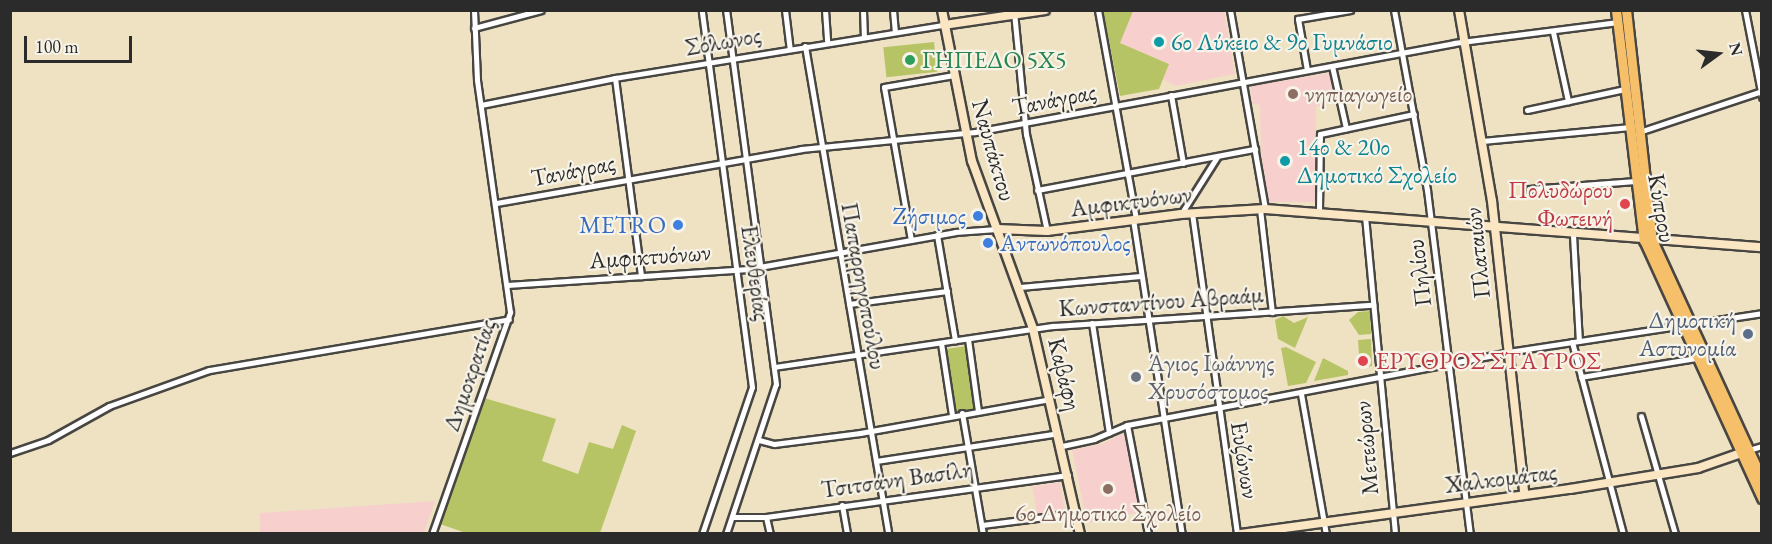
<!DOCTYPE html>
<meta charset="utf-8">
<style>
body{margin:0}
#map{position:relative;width:1772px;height:544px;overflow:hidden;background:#eee2c3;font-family:"EB Garamond",serif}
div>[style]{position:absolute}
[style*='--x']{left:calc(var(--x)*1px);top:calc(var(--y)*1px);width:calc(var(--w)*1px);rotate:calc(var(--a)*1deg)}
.built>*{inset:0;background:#f7d0ce;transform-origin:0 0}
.green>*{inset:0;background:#b7c466;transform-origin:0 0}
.roads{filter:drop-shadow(2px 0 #484642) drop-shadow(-2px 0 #484642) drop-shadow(0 2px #484642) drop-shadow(0 -2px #484642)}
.street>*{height:5px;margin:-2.5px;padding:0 2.5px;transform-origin:2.5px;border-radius:2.5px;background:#fff}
.secondary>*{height:8px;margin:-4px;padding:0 4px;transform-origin:4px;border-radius:4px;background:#fbe6c4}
.primary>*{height:9px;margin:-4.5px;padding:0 4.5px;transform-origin:4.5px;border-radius:4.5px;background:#f6c06b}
.dots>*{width:16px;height:16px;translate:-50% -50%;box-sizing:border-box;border:3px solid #f7f3e8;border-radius:50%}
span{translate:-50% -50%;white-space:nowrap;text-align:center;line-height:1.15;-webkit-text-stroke:4.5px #f7f3e8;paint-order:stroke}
.street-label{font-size:24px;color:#2b2b2b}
.culture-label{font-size:24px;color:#0d838f}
.left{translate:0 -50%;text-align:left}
.leisure-label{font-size:24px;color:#27864d}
.education-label{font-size:24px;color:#785e54}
.health-label{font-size:24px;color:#be3a42}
.right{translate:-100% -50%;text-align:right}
.shop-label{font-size:24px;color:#366cbe}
.service-label{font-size:24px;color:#4e5e75}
.worship-label{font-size:24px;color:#5b616d}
.frame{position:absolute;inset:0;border:12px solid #2b2b2b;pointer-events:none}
.north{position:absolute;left:1688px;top:24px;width:60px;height:60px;-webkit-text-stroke:4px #f7f3e8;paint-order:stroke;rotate:75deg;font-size:16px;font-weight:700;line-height:24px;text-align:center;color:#2b2b2b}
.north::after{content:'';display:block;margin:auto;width:21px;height:27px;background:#2b2b2b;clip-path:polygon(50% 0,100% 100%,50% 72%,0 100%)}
.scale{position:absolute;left:24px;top:36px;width:108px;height:27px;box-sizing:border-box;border:3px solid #2b2b2b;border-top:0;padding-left:8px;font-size:18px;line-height:21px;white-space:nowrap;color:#2b2b2b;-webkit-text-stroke:4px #f7f3e8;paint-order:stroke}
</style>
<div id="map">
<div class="built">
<i style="clip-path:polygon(1133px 11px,1224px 11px,1235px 74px,1175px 86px,1162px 79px,1168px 63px,1119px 43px)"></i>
<i style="clip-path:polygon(1330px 73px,1336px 102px,1316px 107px,1315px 202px,1269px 202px,1261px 152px,1260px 105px,1253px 104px,1250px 86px)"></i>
<i style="clip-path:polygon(1126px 432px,1142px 512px,1087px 523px,1072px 450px,1102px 444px)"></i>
<i style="left:1060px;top:482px;width:28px;height:28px;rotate:80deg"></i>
<i style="clip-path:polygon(435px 501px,424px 533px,260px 533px,260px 513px)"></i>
</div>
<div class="green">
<i style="clip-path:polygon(1103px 11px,1133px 11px,1120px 43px,1169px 64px,1159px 89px,1120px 96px)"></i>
<i style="left:934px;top:42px;width:30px;height:51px;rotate:84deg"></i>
<i style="clip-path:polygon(1370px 311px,1371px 334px,1359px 335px,1349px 320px,1358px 312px)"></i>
<i style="clip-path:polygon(1283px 316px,1294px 323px,1308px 317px,1295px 348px,1278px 339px,1275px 320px)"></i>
<i style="clip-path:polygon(1371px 339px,1372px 366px,1367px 367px,1366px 354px,1359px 355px,1358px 340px)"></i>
<i style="left:967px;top:346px;width:64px;height:22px;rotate:82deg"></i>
<i style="clip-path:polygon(1286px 347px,1316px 362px,1306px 383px,1288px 386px,1281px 348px)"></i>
<i style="clip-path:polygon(1323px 358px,1348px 371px,1348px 375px,1314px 381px)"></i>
<i style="clip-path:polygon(484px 398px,556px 419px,542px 461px,578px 474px,589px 442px,613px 449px,622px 425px,636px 431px,600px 533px,466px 533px,440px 524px)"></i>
</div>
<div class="roads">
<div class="street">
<i style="--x:785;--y:10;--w:39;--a:83"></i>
<i style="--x:825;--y:10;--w:32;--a:86"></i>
<i style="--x:863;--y:10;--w:27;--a:88"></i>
<i style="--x:893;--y:10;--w:22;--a:85"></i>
<i style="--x:1098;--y:10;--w:212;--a:79.7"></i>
<i style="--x:1230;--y:10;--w:202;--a:80"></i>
<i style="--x:1394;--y:10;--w:183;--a:79.6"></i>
<i style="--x:1427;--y:190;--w:347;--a:82.9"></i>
<i style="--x:1745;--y:10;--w:89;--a:78.9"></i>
<i style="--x:1014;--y:12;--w:123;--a:84.4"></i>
<i style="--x:1026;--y:134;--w:99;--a:77.8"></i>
<i style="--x:474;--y:28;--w:69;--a:-15"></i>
<i style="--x:1553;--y:32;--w:71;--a:77.7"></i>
<i style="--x:805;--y:46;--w:495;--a:80.3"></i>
<i style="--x:1332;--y:66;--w:64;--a:77.3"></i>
<i style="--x:1307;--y:70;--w:52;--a:-100"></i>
<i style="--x:1298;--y:19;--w:53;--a:-9.8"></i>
<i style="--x:615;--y:78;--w:200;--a:82.5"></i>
<i style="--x:1171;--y:95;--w:69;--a:80"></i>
<i style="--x:481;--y:105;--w:137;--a:-11.4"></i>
<i style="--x:615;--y:78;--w:333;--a:-9.2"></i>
<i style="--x:1527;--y:110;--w:100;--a:-12.1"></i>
<i style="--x:1639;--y:132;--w:130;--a:-18.4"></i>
<i style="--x:1482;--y:141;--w:149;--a:-5.4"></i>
<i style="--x:1529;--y:189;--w:107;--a:-4.3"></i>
<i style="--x:1037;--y:190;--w:222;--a:-10.7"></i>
<i style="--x:496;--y:203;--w:310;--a:-10"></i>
<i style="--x:801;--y:149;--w:175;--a:-5.6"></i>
<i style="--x:975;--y:132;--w:487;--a:-10.5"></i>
<i style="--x:1454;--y:43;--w:165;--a:-7.3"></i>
<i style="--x:1260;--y:209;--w:104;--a:83.4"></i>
<i style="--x:1319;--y:211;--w:77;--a:-89.3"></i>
<i style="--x:1320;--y:134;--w:96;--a:-12"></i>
<i style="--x:1192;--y:213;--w:324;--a:82"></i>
<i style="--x:1181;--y:214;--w:67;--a:-57.7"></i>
<i style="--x:1365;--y:216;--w:319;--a:84.6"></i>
<i style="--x:1133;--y:219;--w:319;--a:81.2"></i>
<i style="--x:937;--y:235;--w:107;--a:80.3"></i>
<i style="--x:1573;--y:235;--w:106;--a:86.8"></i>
<i style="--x:911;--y:240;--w:155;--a:-100"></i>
<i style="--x:884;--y:87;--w:71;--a:-9.7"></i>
<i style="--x:507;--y:285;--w:242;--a:-3.8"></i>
<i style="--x:748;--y:269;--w:210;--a:-10.1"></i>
<i style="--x:955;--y:232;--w:42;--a:-4.1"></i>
<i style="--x:1020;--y:287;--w:121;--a:-5.2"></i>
<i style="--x:849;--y:304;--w:99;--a:-7.6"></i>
<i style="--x:1092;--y:323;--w:111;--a:81.2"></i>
<i style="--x:968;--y:339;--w:73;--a:82.1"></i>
<i style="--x:1572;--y:342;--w:199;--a:75.1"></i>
<i style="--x:941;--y:343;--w:73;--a:81.3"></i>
<i style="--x:774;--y:367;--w:282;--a:-8.4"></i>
<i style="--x:1053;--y:326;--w:321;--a:-3.8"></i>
<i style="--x:1581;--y:377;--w:117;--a:-9.4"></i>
<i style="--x:1301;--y:394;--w:142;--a:79.9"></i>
<i style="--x:962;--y:413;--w:123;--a:80.2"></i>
<i style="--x:1641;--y:416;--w:123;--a:73.9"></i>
<i style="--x:1127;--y:425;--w:111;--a:79.1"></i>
<i style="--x:759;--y:440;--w:16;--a:15"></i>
<i style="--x:774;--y:444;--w:87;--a:-7.3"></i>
<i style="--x:860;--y:433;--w:193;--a:-10.1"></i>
<i style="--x:1062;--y:446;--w:33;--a:-12"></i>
<i style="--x:1094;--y:439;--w:36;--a:-23"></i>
<i style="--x:1127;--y:425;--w:394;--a:-10.8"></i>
<i style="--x:1514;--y:351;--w:251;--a:-8.7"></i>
<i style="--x:1749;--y:450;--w:14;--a:-17"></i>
<i style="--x:10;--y:453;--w:40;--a:-18.9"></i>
<i style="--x:48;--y:440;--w:70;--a:-29.1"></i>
<i style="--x:109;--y:406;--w:106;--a:-19.8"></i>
<i style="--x:209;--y:370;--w:304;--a:-9.6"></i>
<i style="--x:876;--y:461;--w:184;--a:-8.7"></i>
<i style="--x:842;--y:505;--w:29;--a:80"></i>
<i style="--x:732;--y:517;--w:34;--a:0"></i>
<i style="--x:766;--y:517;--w:305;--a:-7.9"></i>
<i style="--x:766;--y:517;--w:17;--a:77"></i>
<i style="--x:982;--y:525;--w:95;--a:-7.3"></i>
<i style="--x:432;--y:534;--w:235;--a:-70.6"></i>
<i style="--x:510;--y:312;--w:235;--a:-98.1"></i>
<i style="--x:477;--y:79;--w:69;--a:-92.5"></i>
<i style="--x:702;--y:534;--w:155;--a:-71.2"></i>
<i style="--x:752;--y:387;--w:380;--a:-97.6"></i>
<i style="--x:726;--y:534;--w:158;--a:-71.6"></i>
<i style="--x:776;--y:384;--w:377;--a:-97.6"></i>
</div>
<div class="secondary">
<i style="--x:942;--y:10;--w:154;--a:78.8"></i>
<i style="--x:972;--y:161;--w:179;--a:70"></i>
<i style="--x:1033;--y:329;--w:210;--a:77.1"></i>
<i style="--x:1459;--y:10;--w:194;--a:80.2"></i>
<i style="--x:1492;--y:201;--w:294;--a:83.7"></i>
<i style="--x:944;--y:25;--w:102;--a:-8.4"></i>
<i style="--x:997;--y:229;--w:50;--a:2.3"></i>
<i style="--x:1047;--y:231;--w:135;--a:-7.2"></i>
<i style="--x:1181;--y:214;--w:84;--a:-3.4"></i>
<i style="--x:1265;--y:209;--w:498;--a:4.4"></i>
<i style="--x:1241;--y:534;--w:332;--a:-7.8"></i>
<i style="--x:1570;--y:489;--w:130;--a:-9.3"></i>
<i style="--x:1698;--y:468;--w:46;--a:-19.2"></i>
</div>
<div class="primary">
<i style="--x:1616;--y:10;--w:232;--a:83.1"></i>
<i style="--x:1644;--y:240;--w:284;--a:65.4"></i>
<i style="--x:1626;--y:10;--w:231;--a:83.6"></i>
<i style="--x:1652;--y:240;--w:263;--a:65.3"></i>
</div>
</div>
<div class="dots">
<i style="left:1159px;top:42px;background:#0f9aa8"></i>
<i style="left:910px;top:60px;background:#2e9e5b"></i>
<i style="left:1293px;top:94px;background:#8d6e63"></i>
<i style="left:1285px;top:161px;background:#0f9aa8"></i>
<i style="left:1625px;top:204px;background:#e0444e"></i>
<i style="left:978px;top:216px;background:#3f7fe0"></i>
<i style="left:678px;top:225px;background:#3f7fe0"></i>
<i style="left:988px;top:243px;background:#3f7fe0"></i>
<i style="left:1748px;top:334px;background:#5c6f8a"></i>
<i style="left:1363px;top:361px;background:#e0444e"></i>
<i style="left:1136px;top:377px;background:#6b7280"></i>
<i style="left:1108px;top:489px;background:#8d6e63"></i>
</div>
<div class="street-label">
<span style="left:723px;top:41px;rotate:-10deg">Σόλωνος</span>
<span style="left:1054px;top:99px;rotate:-11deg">Τανάγρας</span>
<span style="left:994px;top:150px;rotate:74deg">Ναυπάκτου</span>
<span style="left:573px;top:170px;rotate:-11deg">Τανάγρας</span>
<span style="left:1131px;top:201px;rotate:-7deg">Αμφικτυόνων</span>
<span style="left:1662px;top:208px;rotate:80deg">Κύπρου</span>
<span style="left:1477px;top:253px;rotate:-96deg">Πλαταιών</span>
<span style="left:650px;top:256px;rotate:-4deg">Αμφικτυόνων</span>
<span style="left:756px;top:273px;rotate:82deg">Ελευθερίας</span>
<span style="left:1419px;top:273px;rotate:-97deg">Πηλίου</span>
<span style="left:864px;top:286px;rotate:80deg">Παπαρρηγοπούλου</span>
<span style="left:1161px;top:301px;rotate:-4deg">Κωνσταντίνου Αβραάμ</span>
<span style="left:1065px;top:374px;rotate:76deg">Καβάφη</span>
<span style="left:469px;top:375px;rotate:-71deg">Δημοκρατίας</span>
<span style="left:1366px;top:448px;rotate:-95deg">Μετεώρων</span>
<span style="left:1245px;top:460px;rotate:81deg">Ευζώνων</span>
<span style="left:1501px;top:478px;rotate:-7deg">Χαλκομάτας</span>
<span style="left:897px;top:479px;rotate:-8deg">Τσιτσάνη Βασίλη</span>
</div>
<div class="culture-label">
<span class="left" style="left:1171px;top:42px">6ο Λύκειο &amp; 9ο Γυμνάσιο</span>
<span class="left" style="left:1297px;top:161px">14ο &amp; 20ο<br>Δημοτικό Σχολείο</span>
</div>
<div class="leisure-label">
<span class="left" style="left:922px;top:60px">ΓΗΠΕΔΟ 5X5</span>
</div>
<div class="education-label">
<span class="left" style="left:1305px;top:94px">νηπιαγωγείο</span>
<span style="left:1108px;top:513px">6ο Δημοτικό Σχολείο</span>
</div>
<div class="health-label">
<span class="right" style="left:1613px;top:204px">Πολυδώρου<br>Φωτεινή</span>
<span class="left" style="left:1376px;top:361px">ΕΡΥΘΡΟΣ ΣΤΑΥΡΟΣ</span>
</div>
<div class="shop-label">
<span class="right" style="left:966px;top:216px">Ζήσιμος</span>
<span class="right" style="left:666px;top:225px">METRO</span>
<span class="left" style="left:1000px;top:243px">Αντωνόπουλος</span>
</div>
<div class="service-label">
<span class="right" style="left:1736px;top:334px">Δημοτική<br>Αστυνομία</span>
</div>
<div class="worship-label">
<span class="left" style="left:1148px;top:377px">Άγιος Ιωάννης<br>Χρυσόστομος</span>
</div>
<div class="frame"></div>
<div class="north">N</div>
<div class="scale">100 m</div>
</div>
